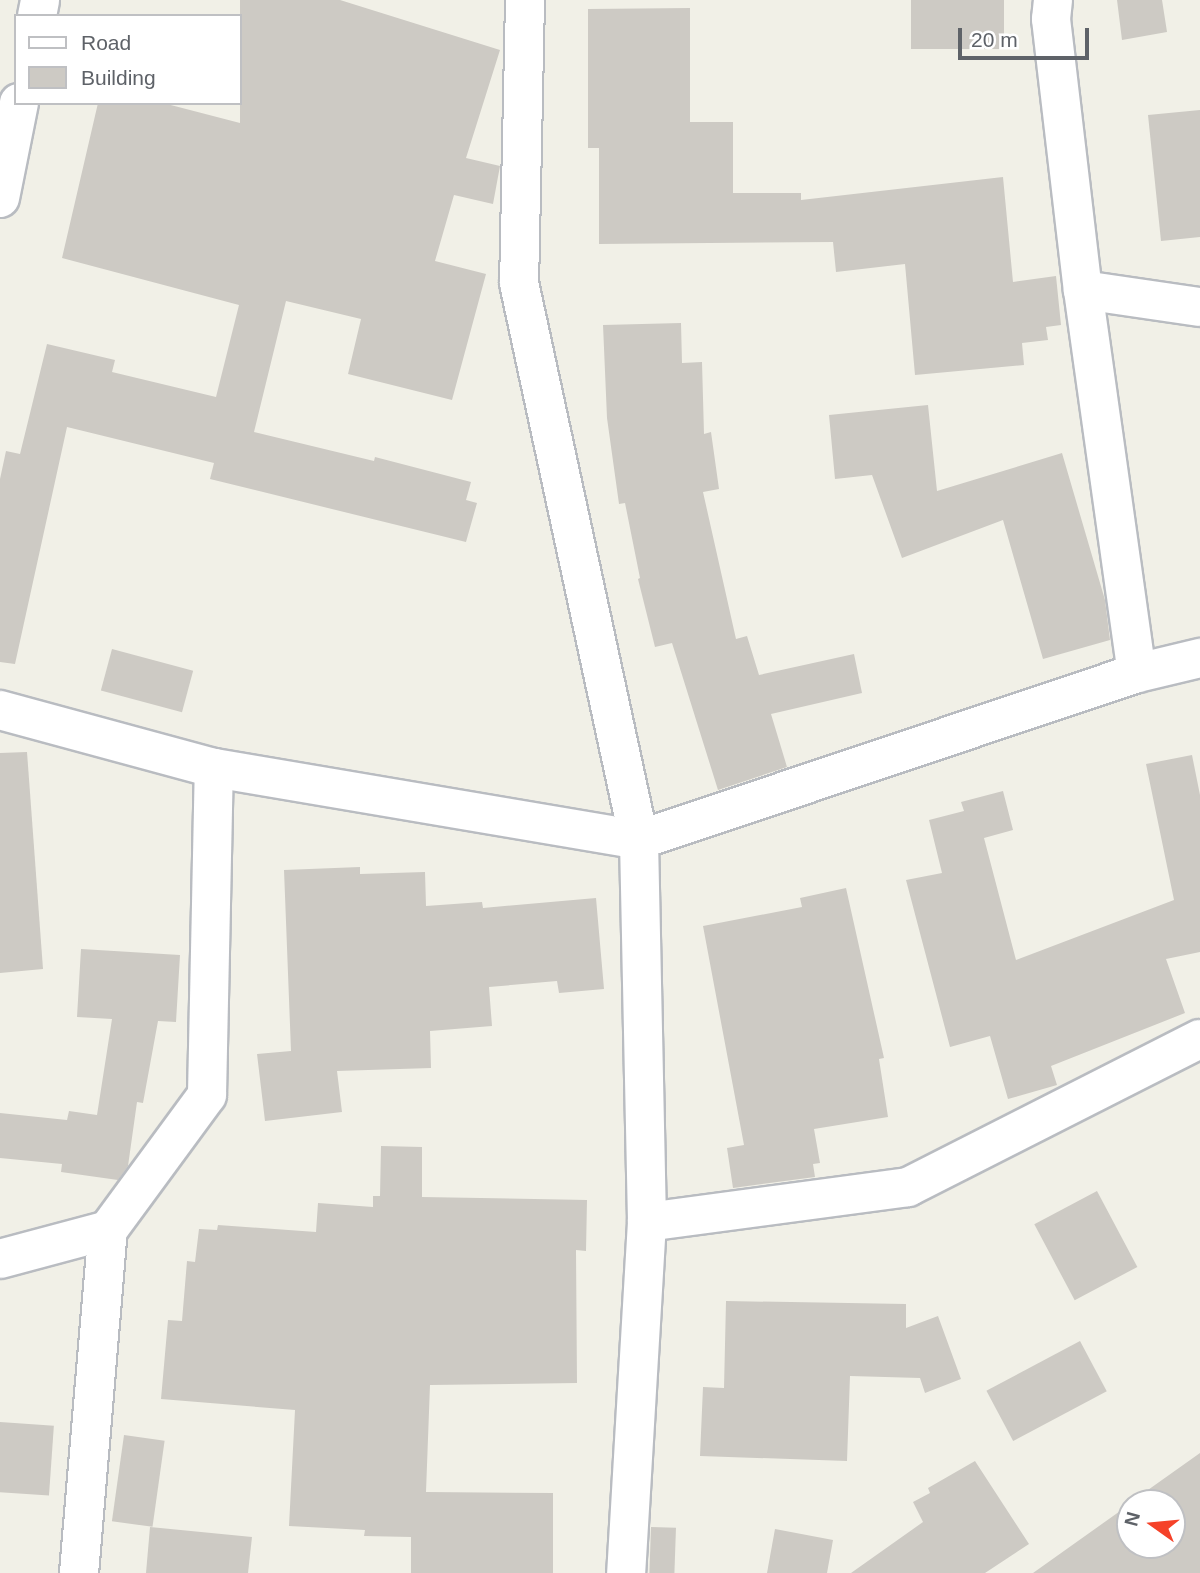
<!DOCTYPE html>
<style>
body{margin:0}
#map{position:relative;width:1200px;height:1573px;overflow:hidden;background:#f1f0e7;font-family:Helvetica,sans-serif}
div>[style]{position:absolute}
[style*='--x']{left:calc(var(--x)*1px);top:calc(var(--y)*1px);width:calc(var(--w)*1px);rotate:calc(var(--a)*1deg)}
.building>*{inset:0;background:#cdcac4;transform-origin:0 0}
.roads{filter:drop-shadow(2px 0 #b9bcc1) drop-shadow(-2px 0 #b9bcc1) drop-shadow(0 2px #b9bcc1) drop-shadow(0 -2px #b9bcc1)}
.minor>*{height:38px;margin:-19px;padding:0 19px;transform-origin:19px;border-radius:19px;background:#fff}
span{translate:-50% -50%;white-space:nowrap;text-align:center;line-height:1.15;-webkit-text-stroke:7px #fff;paint-order:stroke}
.legend{position:absolute;left:14px;top:14px;width:228px;height:91px;box-sizing:border-box;background:#fff;border:2px solid #bfc0c3;margin:0;padding:9px 12px;list-style:none;font-size:21px;color:#5e6268}
.legend li{display:flex;align-items:center;gap:14px;height:35px}
.legend b{width:35px;border:2px solid #bfc0c3}
.north{position:absolute;left:1116px;top:1489px;width:70px;height:70px;box-sizing:border-box;background:#fff;border:2px solid #bfc0c3;border-radius:50%;rotate:285deg;font-size:19px;font-weight:700;line-height:28px;text-align:center;color:#5e6268}
.north::after{content:'';display:block;margin:auto;width:24px;height:32px;background:#f54229;clip-path:polygon(50% 0,100% 100%,50% 72%,0 100%)}
.scale{position:absolute;left:958px;top:28px;width:131px;height:32px;box-sizing:border-box;border:4px solid #5e6268;border-top:0;padding-left:9px;font-size:21px;line-height:24px;white-space:nowrap;color:#5e6268;-webkit-text-stroke:5px #fff;paint-order:stroke}
</style>
<div id="map">
<div class="building">
<i style="clip-path:polygon(240px 0,340px 0,500px 50px,466px 158px,500px 166px,493px 204px,454px 195px,435px 261px,486px 274px,452px 400px,348px 374px,361px 319px,286px 301px,254px 432px,374px 461px,375px 457px,471px 482px,466px 500px,477px 503px,466px 542px,210px 479px,214px 463px,67px 427px,15px 664px,0 662px,0 479px,6px 451px,20px 454px,47px 344px,115px 360px,112px 372px,216px 397px,239px 305px,62px 258px,98px 103px,163px 103px,240px 123px)"></i>
<i style="left:911px;top:0;width:93px;height:49px"></i>
<i style="clip-path:polygon(1117px 0,1162px 0,1167px 32px,1122px 40px)"></i>
<i style="clip-path:polygon(690px 8px,690px 122px,733px 122px,733px 193px,801px 193px,801px 200px,1003px 177px,1013px 282px,1056px 276px,1061px 325px,1046px 327px,1048px 340px,1022px 343px,1024px 365px,915px 375px,905px 264px,836px 272px,833px 242px,599px 244px,599px 148px,588px 148px,588px 9px)"></i>
<i style="clip-path:polygon(1200px 110px,1200px 237px,1161px 241px,1148px 115px)"></i>
<i style="clip-path:polygon(681px 323px,682px 363px,702px 362px,704px 434px,711px 432px,719px 489px,703px 492px,736px 639px,747px 636px,759px 675px,854px 654px,862px 693px,771px 714px,787px 767px,718px 790px,672px 643px,655px 647px,638px 579px,640px 578px,625px 503px,619px 504px,607px 418px,603px 325px)"></i>
<i style="clip-path:polygon(928px 405px,937px 491px,1062px 453px,1105px 600px,1110px 640px,1043px 659px,1003px 520px,902px 558px,872px 475px,835px 479px,829px 415px)"></i>
<i style="left:112px;top:649px;width:84px;height:43px;rotate:15deg"></i>
<i style="clip-path:polygon(27px 752px,43px 969px,0 973px,0 753px)"></i>
<i style="clip-path:polygon(1192px 755px,1200px 795px,1200px 952px,1166px 959px,1185px 1013px,1051px 1066px,1057px 1085px,1008px 1099px,990px 1036px,950px 1047px,906px 880px,942px 873px,929px 820px,964px 811px,961px 802px,1003px 791px,1013px 830px,984px 838px,1016px 960px,1174px 900px,1146px 764px)"></i>
<i style="clip-path:polygon(360px 867px,360px 874px,425px 872px,426px 906px,482px 902px,483px 908px,596px 898px,604px 989px,559px 993px,557px 981px,489px 987px,492px 1026px,430px 1031px,431px 1068px,337px 1071px,342px 1112px,265px 1121px,257px 1054px,291px 1051px,284px 870px)"></i>
<i style="clip-path:polygon(846px 888px,884px 1058px,879px 1059px,888px 1117px,814px 1129px,820px 1163px,813px 1164px,815px 1177px,733px 1188px,727px 1148px,744px 1145px,703px 926px,802px 907px,800px 898px)"></i>
<i style="clip-path:polygon(81px 949px,180px 955px,176px 1022px,158px 1021px,143px 1103px,137px 1102px,128px 1166px,118px 1180px,61px 1172px,62px 1164px,0 1158px,0 1113px,67px 1120px,69px 1111px,97px 1115px,112px 1019px,77px 1017px)"></i>
<i style="clip-path:polygon(381px 1146px,422px 1147px,422px 1197px,587px 1200px,586px 1251px,576px 1250px,577px 1383px,430px 1385px,426px 1492px,553px 1493px,553px 1573px,411px 1573px,411px 1537px,364px 1536px,365px 1530px,289px 1526px,295px 1410px,161px 1399px,168px 1320px,182px 1321px,187px 1261px,195px 1262px,199px 1229px,217px 1230px,218px 1225px,316px 1232px,318px 1203px,373px 1207px,373px 1196px,380px 1196px)"></i>
<i style="left:1097px;top:1191px;width:86px;height:71px;rotate:62deg"></i>
<i style="clip-path:polygon(726px 1301px,906px 1304px,906px 1328px,938px 1316px,961px 1379px,925px 1393px,920px 1378px,850px 1376px,847px 1461px,700px 1456px,703px 1387px,724px 1388px)"></i>
<i style="left:1080px;top:1341px;width:57px;height:106px;rotate:62deg"></i>
<i style="left:0;top:1422px;width:54px;height:70px;rotate:4deg"></i>
<i style="left:124px;top:1435px;width:41px;height:87px;rotate:8deg"></i>
<i style="clip-path:polygon(1200px 1453px,1200px 1573px,1033px 1573px,1130px 1504px,1130px 1545px,1172px 1545px,1172px 1503px,1131px 1502px)"></i>
<i style="clip-path:polygon(975px 1461px,1029px 1544px,985px 1573px,851px 1573px,923px 1522px,913px 1502px,930px 1493px,928px 1488px)"></i>
<i style="clip-path:polygon(150px 1527px,252px 1537px,248px 1573px,146px 1573px)"></i>
<i style="left:651px;top:1527px;width:25px;height:46px;rotate:2deg"></i>
<i style="clip-path:polygon(775px 1529px,833px 1540px,827px 1573px,767px 1573px)"></i>
</div>
<div class="roads">
<div class="minor">
<i style="--x:525;--y:0;--w:283;--a:91.2"></i>
<i style="--x:519;--y:283;--w:570;--a:77.84"></i>
<i style="--x:639;--y:840;--w:382;--a:88.8"></i>
<i style="--x:647;--y:1222;--w:352;--a:93.4"></i>
<i style="--x:1053;--y:0;--w:19;--a:96"></i>
<i style="--x:1051;--y:19;--w:273;--a:83.3"></i>
<i style="--x:1083;--y:290;--w:387;--a:82"></i>
<i style="--x:37;--y:16;--w:16;--a:-79"></i>
<i style="--x:0;--y:198;--w:97;--a:-78.7"></i>
<i style="--x:1083;--y:290;--w:118;--a:8.3"></i>
<i style="--x:0;--y:710;--w:222;--a:15.2"></i>
<i style="--x:647;--y:1222;--w:263;--a:-7.6"></i>
<i style="--x:908;--y:1187;--w:327;--a:-26.9"></i>
<i style="--x:0;--y:1259;--w:112;--a:-15"></i>
<i style="--x:108;--y:1230;--w:167;--a:-53.7"></i>
<i style="--x:207;--y:1095;--w:327;--a:-88.8"></i>
<i style="--x:214;--y:768;--w:431;--a:9.6"></i>
<i style="--x:639;--y:840;--w:525;--a:-18.54"></i>
<i style="--x:1137;--y:673;--w:65;--a:-13.4"></i>
<i style="--x:79;--y:1573;--w:344;--a:-85.2"></i>
</div>
</div>
<ul class="legend">
<li><b style="height:9px;background:#fff"></b>Road</li>
<li><b style="height:19px;background:#cdcac4"></b>Building</li>
</ul>
<div class="north">N</div>
<div class="scale">20 m</div>
</div>
